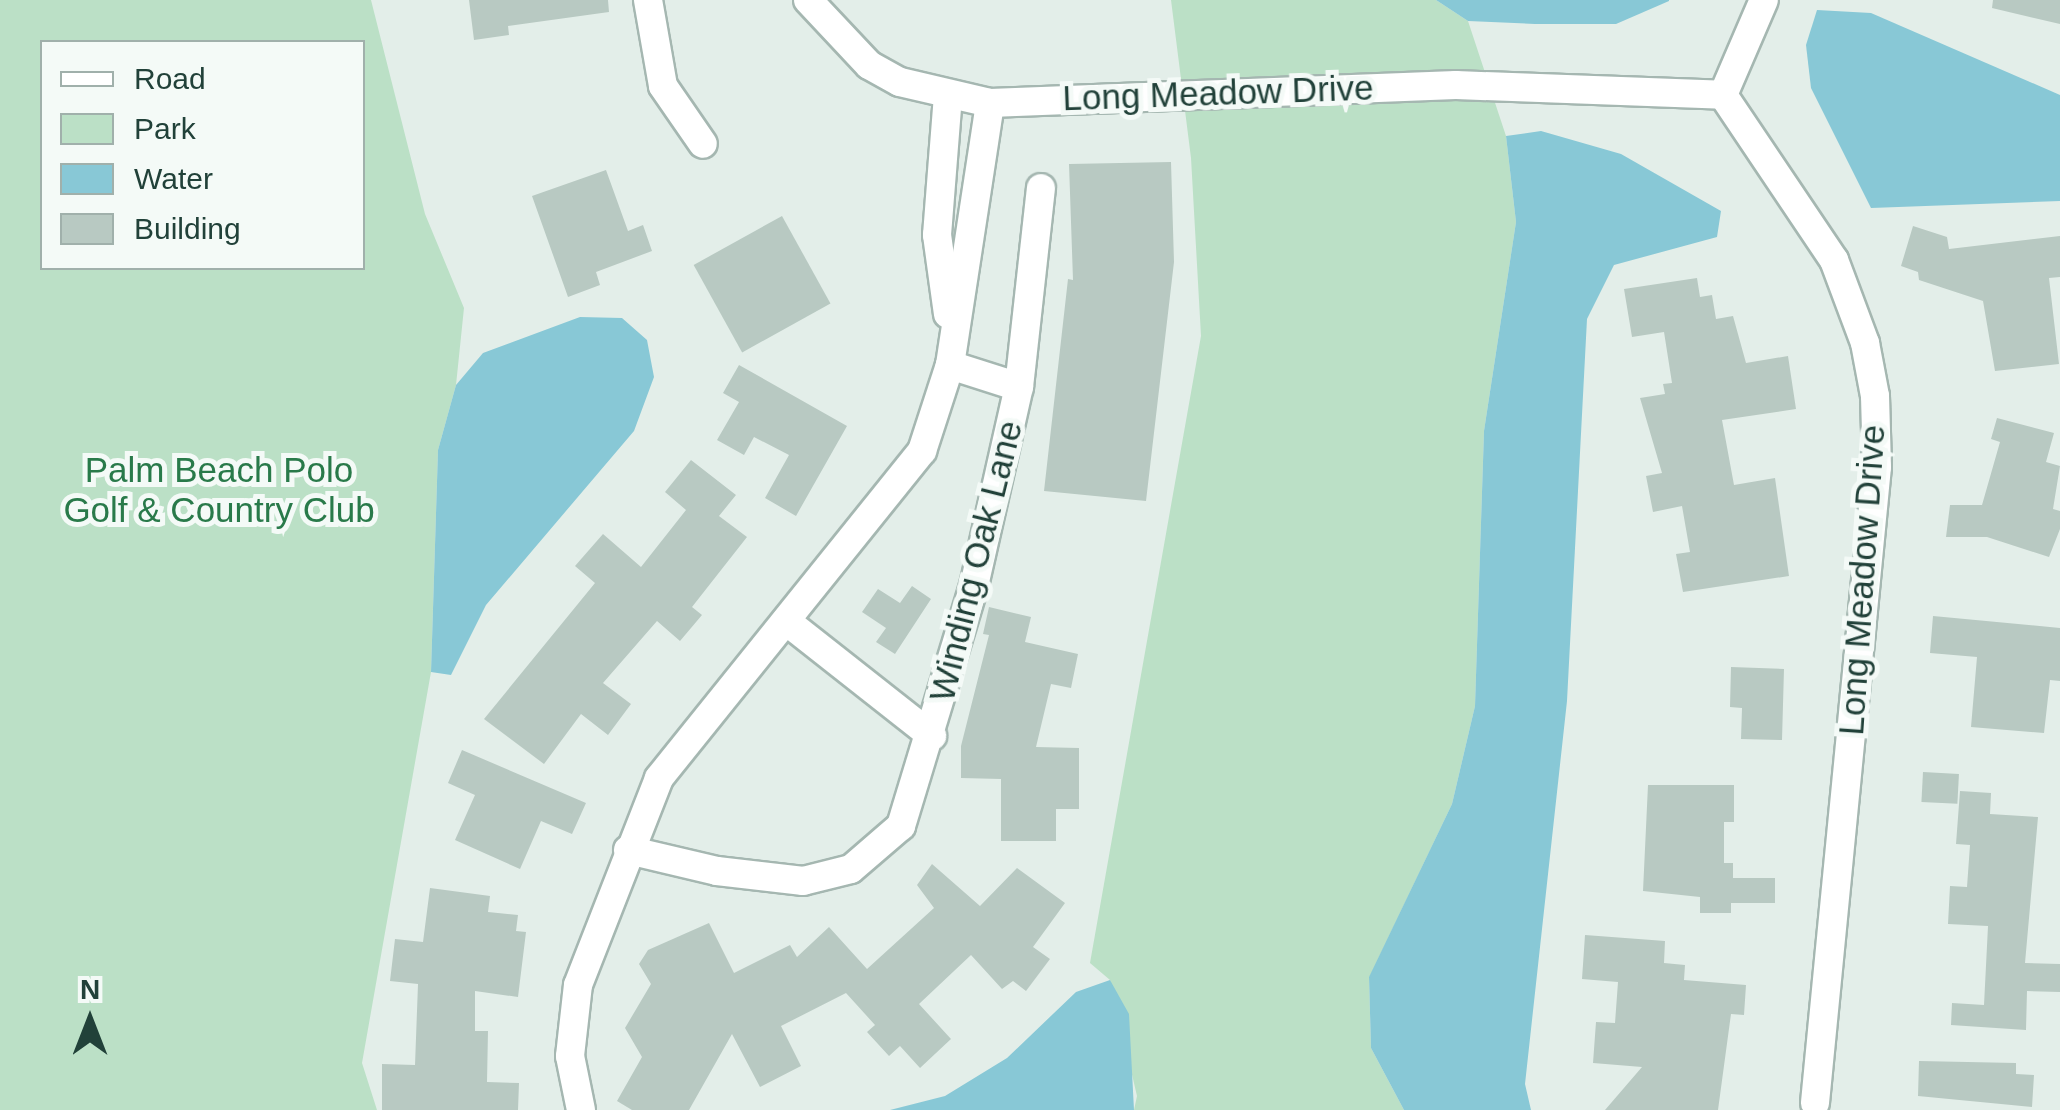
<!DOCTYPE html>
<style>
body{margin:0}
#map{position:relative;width:2060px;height:1110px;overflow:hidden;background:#e3eee9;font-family:Arial,sans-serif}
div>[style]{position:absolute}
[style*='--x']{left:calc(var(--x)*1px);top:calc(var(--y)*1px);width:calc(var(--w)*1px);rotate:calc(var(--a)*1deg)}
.green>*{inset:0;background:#bbe0c6}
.water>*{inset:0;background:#88c8d6}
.building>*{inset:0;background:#b8c9c2;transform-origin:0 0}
.roads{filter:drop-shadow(2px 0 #a5b7b1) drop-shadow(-2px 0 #a5b7b1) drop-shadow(0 2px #a5b7b1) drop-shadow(0 -2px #a5b7b1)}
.minor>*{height:28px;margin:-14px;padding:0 14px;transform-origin:14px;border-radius:14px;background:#fff}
span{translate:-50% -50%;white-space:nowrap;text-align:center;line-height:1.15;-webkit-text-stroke:10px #f4faf7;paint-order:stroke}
.street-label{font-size:35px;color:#214139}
.park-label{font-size:35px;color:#297a4a}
.legend{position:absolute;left:40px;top:40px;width:325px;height:230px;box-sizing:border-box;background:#f4faf7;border:2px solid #a0b0ab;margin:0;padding:12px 18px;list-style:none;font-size:30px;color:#214139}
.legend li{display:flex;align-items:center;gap:20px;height:50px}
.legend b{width:50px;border:2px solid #a0b0ab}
.north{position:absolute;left:40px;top:970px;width:100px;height:100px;-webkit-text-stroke:8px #f4faf7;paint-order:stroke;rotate:0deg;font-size:28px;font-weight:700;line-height:40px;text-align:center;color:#214139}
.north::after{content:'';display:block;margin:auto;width:35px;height:45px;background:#214139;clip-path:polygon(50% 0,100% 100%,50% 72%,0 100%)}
</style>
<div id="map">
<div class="green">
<i style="clip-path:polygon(evenodd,0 0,371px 0,425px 214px,464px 308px,456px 385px,438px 450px,431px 672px,362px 1063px,377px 1110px,0 1110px,0 0,42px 42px,362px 42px,362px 268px,42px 268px,42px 42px)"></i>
<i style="clip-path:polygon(1171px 0,1436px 0,1468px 21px,1506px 136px,1516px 222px,1484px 431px,1475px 706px,1452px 804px,1369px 978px,1371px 1048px,1404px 1110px,1134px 1110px,1137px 1096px,1110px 980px,1090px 963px,1201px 336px,1191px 158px)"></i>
</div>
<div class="water">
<i style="clip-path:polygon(1436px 0,1669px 0,1669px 1px,1616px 24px,1535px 24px,1468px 21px)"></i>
<i style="clip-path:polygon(1817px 10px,1871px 13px,2060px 95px,2060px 201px,1871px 208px,1811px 88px,1806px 45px)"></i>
<i style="clip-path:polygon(1541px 131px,1621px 154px,1721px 211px,1717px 237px,1614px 265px,1587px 319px,1567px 701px,1525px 1084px,1531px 1110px,1404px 1110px,1371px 1048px,1369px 977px,1452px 804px,1475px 706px,1484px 431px,1516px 222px,1506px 136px)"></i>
<i style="clip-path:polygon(580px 317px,622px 318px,647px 340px,654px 377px,634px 431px,486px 605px,451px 675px,431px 672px,438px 450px,456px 385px,483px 353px)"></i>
<i style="clip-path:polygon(1110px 980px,1129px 1014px,1134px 1110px,890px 1110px,945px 1096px,1007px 1058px,1076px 992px)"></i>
</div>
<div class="building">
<i style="clip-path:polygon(469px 0,608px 0,609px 12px,508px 26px,509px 35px,474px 40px)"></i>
<i style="clip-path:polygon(1993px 0,2060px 0,2060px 24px,1992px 8px)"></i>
<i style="clip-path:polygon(1171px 162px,1174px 262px,1146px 501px,1044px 491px,1068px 279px,1073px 280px,1069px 164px)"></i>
<i style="clip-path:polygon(606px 170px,628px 231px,643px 225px,652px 251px,596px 272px,600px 285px,568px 297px,532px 196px)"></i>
<i style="left:782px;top:216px;width:100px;height:101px;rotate:61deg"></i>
<i style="clip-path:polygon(1913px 226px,1947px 237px,1949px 249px,2060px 236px,2060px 277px,2049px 278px,2059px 364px,1995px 371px,1983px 301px,1919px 280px,1918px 272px,1901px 266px)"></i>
<i style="clip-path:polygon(1697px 278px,1700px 297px,1712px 295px,1716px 319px,1733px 316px,1746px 363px,1788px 356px,1796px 409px,1722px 420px,1734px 485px,1775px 478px,1789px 576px,1683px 592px,1676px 554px,1690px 552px,1682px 506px,1653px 512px,1646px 476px,1662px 473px,1640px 398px,1665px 394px,1663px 384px,1672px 383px,1664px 332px,1632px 337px,1624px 289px)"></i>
<i style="clip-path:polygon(739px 365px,847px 426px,796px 516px,765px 498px,789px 455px,754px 437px,744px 455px,717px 440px,739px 402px,723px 393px)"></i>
<i style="clip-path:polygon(1997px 418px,2054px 433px,2046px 462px,2060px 466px,2053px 509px,2060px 511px,2060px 529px,2049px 557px,1987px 537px,1946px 537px,1950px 505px,1982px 505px,2000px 442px,1991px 439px)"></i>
<i style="clip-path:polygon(691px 460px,736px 495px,719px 516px,747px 537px,692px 607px,702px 615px,680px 641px,657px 621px,603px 683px,631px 704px,608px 735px,581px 714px,544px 764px,484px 719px,595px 583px,575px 566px,603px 534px,641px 567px,686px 510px,665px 492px)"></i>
<i style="clip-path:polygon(912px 586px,931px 599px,895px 654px,876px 642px,886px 628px,862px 612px,878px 589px,900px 603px)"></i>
<i style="clip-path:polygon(989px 607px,1031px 617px,1025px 642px,1078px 654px,1071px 688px,1051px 684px,1036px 747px,1079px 748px,1079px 809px,1056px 809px,1056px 841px,1001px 841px,1001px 779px,961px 778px,961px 746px,989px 635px,983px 634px)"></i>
<i style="clip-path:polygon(1933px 616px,2060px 628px,2060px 681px,2050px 680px,2044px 733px,1971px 727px,1977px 657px,1930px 653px)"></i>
<i style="clip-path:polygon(1731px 667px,1784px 669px,1782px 740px,1741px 739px,1742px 708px,1730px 707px)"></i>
<i style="clip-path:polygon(462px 750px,586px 803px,572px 834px,541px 821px,520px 869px,455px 840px,475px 795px,448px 783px)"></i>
<i style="left:1923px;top:772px;width:36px;height:30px;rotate:3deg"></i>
<i style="clip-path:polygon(1648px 785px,1734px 785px,1734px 822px,1724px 822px,1724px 863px,1733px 863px,1733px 878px,1775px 878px,1775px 903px,1731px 903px,1731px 913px,1700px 913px,1700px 897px,1643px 891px)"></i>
<i style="clip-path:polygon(1960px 791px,1991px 793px,1990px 814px,2038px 817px,2025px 963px,2060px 964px,2060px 992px,2027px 991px,2026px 1030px,1951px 1025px,1952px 1003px,1984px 1005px,1988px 926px,1948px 924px,1950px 886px,1967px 887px,1970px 845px,1956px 844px)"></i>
<i style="clip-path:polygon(932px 864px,980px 906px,1017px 868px,1065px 903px,1033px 947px,1050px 959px,1026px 991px,1013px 981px,1002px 989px,971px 955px,919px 1004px,951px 1039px,920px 1068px,900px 1046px,889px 1056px,867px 1032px,875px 1025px,846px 993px,781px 1026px,801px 1066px,760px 1087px,732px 1034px,689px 1110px,632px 1110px,617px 1101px,642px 1057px,625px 1028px,651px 984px,639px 964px,648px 950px,709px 923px,734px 973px,790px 945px,797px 957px,829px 927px,867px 969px,934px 908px,917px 885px)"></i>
<i style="clip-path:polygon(430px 888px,490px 896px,488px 912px,518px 915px,516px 931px,526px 932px,518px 997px,475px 991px,475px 1031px,488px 1031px,487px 1082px,519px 1083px,518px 1110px,382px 1110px,382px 1064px,415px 1065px,418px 984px,390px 981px,395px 939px,423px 942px)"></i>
<i style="clip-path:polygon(1585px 935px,1665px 941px,1664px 963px,1685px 965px,1684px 980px,1746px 985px,1744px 1015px,1731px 1014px,1718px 1110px,1605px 1110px,1642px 1067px,1593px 1063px,1596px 1022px,1615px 1023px,1618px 982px,1582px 979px)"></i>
<i style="clip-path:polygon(1919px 1061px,2016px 1063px,2016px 1074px,2034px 1075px,2032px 1107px,1918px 1096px)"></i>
</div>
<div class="roads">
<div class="minor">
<i style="--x:648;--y:0;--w:87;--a:80.1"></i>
<i style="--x:663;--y:86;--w:70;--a:55.4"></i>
<i style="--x:808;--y:0;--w:89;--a:46.8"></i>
<i style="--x:869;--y:65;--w:35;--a:29"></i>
<i style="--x:900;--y:82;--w:92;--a:13.1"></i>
<i style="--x:990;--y:103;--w:466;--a:-2.2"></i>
<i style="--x:1456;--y:85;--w:267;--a:2.1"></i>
<i style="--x:1723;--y:95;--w:199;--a:56.1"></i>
<i style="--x:1834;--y:260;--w:89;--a:69.5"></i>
<i style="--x:1865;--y:343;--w:54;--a:79.3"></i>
<i style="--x:1875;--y:396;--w:71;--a:88.4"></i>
<i style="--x:1877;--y:467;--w:639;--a:95.57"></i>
<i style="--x:1723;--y:95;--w:103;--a:-66.7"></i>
<i style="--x:948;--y:314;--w:80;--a:-97.9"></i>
<i style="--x:937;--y:235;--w:139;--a:-85.5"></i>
<i style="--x:950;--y:365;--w:72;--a:17.7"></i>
<i style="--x:786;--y:621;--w:186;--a:38.2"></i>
<i style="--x:628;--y:850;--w:91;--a:13.3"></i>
<i style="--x:717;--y:871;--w:87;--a:6.6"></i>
<i style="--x:803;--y:881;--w:49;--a:-14"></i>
<i style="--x:851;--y:869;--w:66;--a:-40.7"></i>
<i style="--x:901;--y:826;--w:251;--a:-73.1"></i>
<i style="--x:974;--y:586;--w:204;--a:-77.3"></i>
<i style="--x:1019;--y:387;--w:200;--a:-83.7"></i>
<i style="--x:581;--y:1110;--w:55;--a:-101.5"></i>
<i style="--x:570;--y:1056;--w:71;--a:-83.6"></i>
<i style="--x:578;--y:985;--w:222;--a:-68.6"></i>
<i style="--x:659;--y:778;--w:420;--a:-51.2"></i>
<i style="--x:922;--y:451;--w:90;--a:-72"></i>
<i style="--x:950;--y:365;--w:265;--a:-81.3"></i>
</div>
</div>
<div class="street-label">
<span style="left:1218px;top:93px;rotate:-2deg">Long Meadow Drive</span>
<span style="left:976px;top:561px;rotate:-76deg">Winding Oak Lane</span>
<span style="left:1862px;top:580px;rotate:-86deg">Long Meadow Drive</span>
</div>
<div class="park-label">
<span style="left:219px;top:490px">Palm Beach Polo<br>Golf &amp; Country Club</span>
</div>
<ul class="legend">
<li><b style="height:12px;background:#fff"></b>Road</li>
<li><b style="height:28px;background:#bbe0c6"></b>Park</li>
<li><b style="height:28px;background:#88c8d6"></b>Water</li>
<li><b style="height:28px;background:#b8c9c2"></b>Building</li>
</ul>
<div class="north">N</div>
</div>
